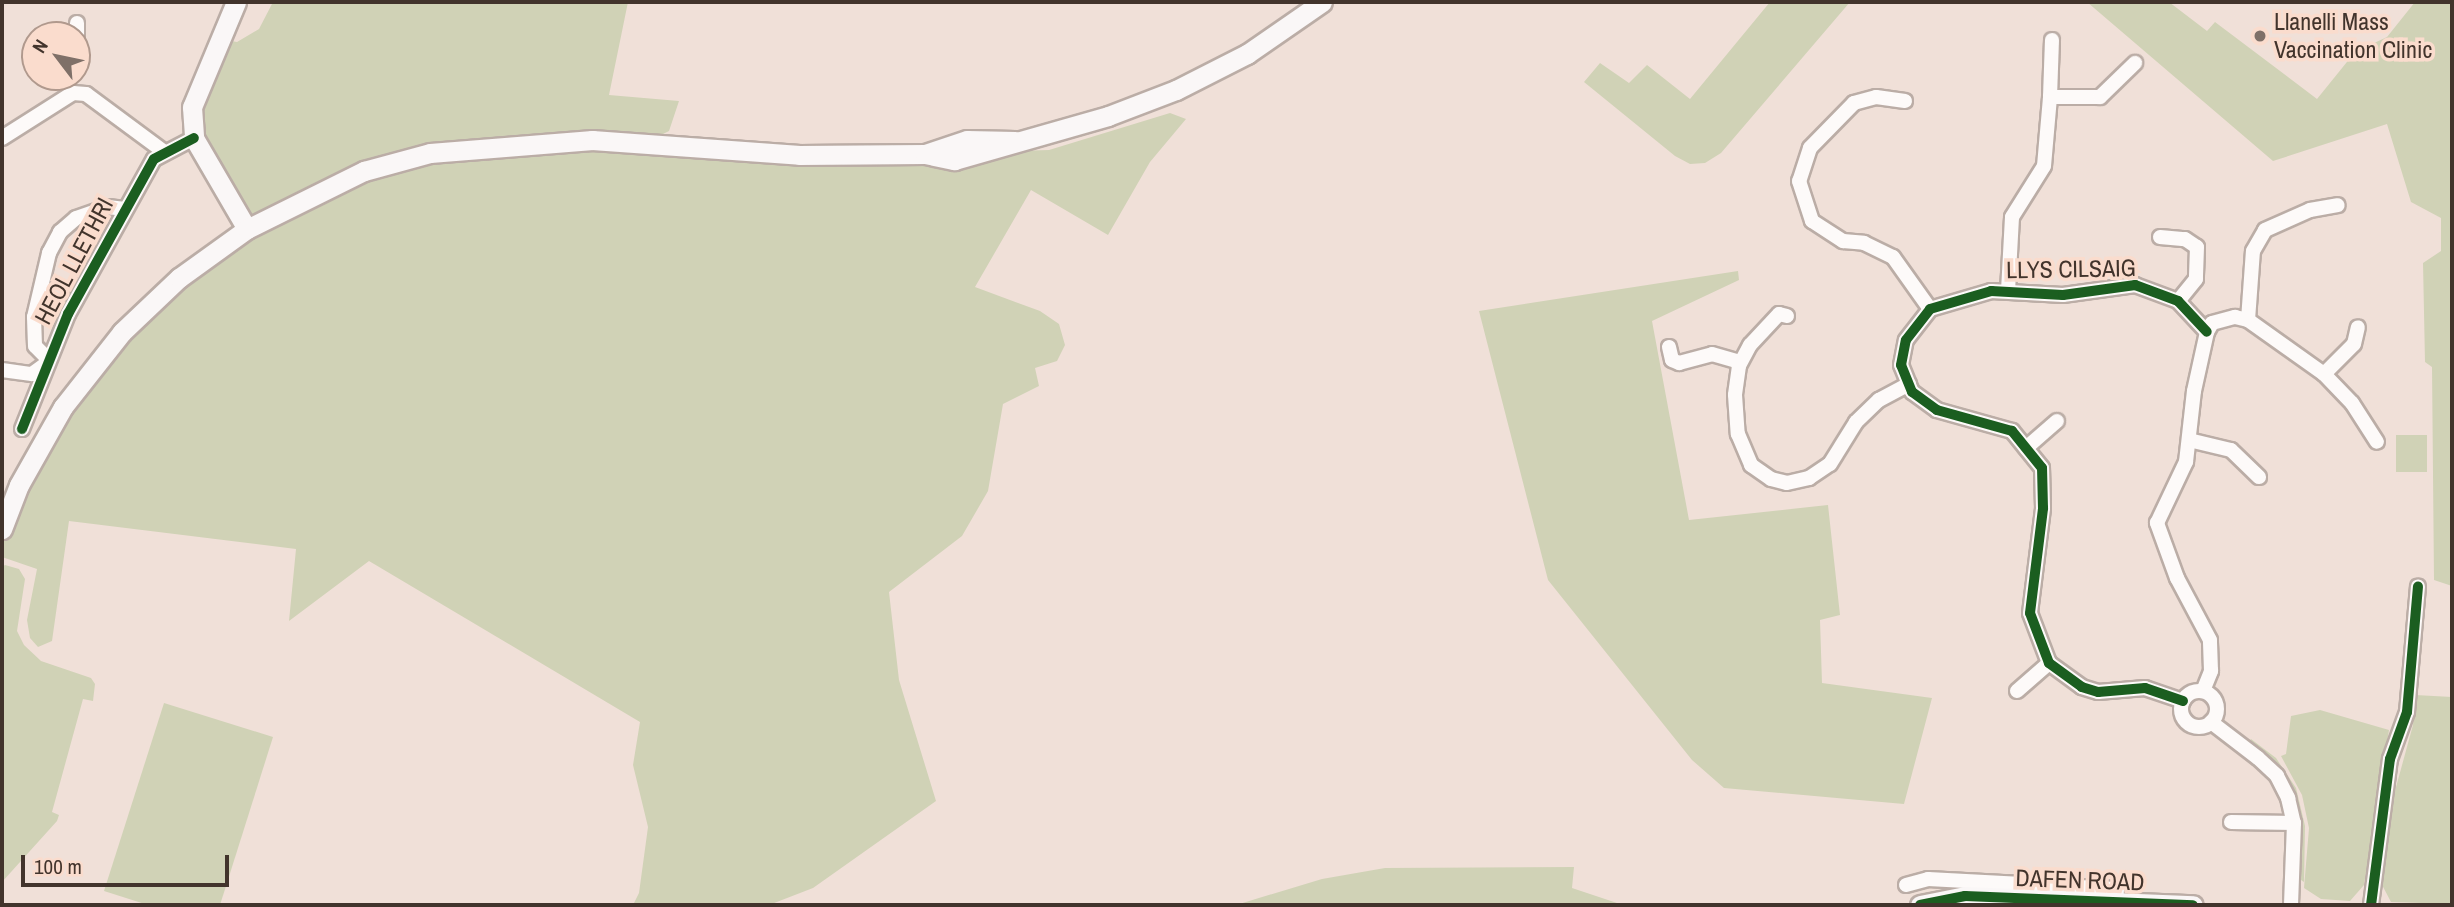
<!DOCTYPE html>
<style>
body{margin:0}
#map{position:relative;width:2454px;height:907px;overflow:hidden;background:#f0e0d8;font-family:"Archivo Narrow",sans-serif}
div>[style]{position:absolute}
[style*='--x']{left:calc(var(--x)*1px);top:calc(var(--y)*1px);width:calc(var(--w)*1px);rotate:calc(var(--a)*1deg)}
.green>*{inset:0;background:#d0d2b6;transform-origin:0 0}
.roads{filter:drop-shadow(2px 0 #bbada6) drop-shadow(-2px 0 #bbada6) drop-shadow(0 2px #bbada6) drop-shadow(0 -2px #bbada6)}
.street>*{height:14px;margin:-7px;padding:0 7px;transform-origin:7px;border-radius:7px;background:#fdfaf9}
.street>.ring{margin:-7px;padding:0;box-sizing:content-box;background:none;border:14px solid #fdfaf9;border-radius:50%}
.secondary>*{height:19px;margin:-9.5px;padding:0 9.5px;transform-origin:9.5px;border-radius:9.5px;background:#faf7f7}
.cycleway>*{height:10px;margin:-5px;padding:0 5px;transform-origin:5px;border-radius:5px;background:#1b5e20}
.dots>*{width:19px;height:19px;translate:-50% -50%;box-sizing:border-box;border:4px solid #fadccd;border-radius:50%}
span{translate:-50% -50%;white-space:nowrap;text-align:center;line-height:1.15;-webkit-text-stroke:7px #fadccd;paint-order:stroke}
.poi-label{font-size:24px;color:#42342c}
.left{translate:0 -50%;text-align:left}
.street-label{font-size:24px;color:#42342c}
.frame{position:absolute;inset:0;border:4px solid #42342c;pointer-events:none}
.north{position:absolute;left:21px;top:21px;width:70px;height:70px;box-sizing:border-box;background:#fadccd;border:2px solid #b0998d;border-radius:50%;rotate:302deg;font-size:19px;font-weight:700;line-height:28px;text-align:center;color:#42342c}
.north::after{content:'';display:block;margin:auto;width:24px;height:32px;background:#7f7068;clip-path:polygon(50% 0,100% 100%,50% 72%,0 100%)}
.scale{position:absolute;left:21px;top:855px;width:208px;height:32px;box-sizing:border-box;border:4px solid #42342c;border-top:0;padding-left:9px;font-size:21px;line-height:24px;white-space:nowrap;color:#42342c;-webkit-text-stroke:5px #fadccd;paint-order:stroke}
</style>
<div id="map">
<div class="green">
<i style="clip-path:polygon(273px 2px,628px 2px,609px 95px,679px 101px,669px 131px,657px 137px,925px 154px,1049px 150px,1170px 113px,1186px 119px,1150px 162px,1108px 235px,1031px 190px,975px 287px,1040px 311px,1059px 324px,1065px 345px,1057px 361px,1035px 368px,1039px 386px,1003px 404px,988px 491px,962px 536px,889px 592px,899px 680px,936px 801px,813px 888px,769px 905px,633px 905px,639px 893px,648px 827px,633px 765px,640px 722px,369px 561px,289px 621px,296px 549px,69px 521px,52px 641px,38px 647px,30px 638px,27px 620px,37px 569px,2px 557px,2px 529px,19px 485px,122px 332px,247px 229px,194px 138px,192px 107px,220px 39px,237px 42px,259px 29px)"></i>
<i style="clip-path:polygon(1770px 2px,1850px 2px,1721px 153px,1705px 163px,1690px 164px,1675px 156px,1584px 82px,1600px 63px,1629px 83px,1647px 65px,1690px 99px)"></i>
<i style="clip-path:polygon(2087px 2px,2169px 2px,2207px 31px,2215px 22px,2317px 99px,2355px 52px,2387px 37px,2415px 2px,2452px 2px,2452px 586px,2434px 580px,2432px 367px,2425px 362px,2423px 263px,2441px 251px,2441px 218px,2411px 202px,2387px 124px,2273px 161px)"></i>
<i style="clip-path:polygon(1738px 271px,1739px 280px,1652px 321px,1689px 520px,1828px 505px,1840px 615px,1820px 620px,1822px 683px,1932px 698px,1904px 804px,1724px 788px,1692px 760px,1548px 580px,1479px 311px)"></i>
<i style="left:2396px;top:435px;width:31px;height:37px"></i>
<i style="clip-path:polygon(5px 565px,19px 569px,25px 579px,17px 631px,24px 645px,41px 661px,91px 678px,95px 684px,93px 701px,83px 699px,52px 812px,59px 815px,57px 821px,2px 882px,2px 567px)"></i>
<i style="clip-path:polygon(2415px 695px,2452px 697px,2452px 904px,2391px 902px,2380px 881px,2387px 820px,2413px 725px)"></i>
<i style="clip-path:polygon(164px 703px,273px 737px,220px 905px,148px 905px,104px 891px)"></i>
<i style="clip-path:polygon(2320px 710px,2389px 730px,2364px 885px,2350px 901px,2321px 899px,2304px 888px,2309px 828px,2302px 795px,2281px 756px,2286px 754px,2291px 716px)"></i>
<i style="clip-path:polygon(2251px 739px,2276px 758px,2296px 788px,2305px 826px,2304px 882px,2298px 878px,2301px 825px,2292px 790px,2273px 761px,2249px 742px)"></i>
<i style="clip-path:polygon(1574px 867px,1572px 888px,1623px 905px,1236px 905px,1322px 879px,1385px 868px)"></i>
</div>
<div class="roads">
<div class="street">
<i style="--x:77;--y:60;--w:37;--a:-90"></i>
<i style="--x:2050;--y:97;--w:57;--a:-88"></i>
<i style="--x:1905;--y:101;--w:29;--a:-172"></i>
<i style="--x:1876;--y:97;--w:23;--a:165"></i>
<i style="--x:1854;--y:103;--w:63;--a:134.4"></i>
<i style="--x:1810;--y:148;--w:35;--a:108"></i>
<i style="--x:1799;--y:181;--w:42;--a:72"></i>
<i style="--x:1812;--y:221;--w:37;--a:33"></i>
<i style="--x:1843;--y:241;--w:21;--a:5"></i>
<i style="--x:1864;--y:243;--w:32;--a:26"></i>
<i style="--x:1893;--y:257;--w:64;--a:54.6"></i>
<i style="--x:2;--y:138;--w:84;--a:-32.4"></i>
<i style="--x:73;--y:93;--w:13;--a:4"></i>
<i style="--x:86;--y:94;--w:96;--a:36.5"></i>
<i style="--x:2160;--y:237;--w:25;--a:5"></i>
<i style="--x:2185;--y:239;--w:14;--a:34"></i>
<i style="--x:2197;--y:247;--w:32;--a:92"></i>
<i style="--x:2196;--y:279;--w:28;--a:129"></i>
<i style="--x:2008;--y:291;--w:74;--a:-86.9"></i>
<i style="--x:2012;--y:217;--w:60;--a:-57.9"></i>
<i style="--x:2044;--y:166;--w:69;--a:-85"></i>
<i style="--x:2050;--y:97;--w:50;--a:0"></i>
<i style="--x:2100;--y:97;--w:49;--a:-44.2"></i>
<i style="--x:1787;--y:316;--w:8;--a:-166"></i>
<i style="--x:1779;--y:314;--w:42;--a:133.1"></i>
<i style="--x:1750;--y:345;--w:24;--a:118"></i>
<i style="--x:1739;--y:366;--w:29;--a:98"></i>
<i style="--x:1735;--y:395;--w:39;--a:86"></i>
<i style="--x:1738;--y:434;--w:34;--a:67"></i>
<i style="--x:1751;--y:465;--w:24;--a:35"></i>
<i style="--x:1771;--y:479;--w:16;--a:14"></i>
<i style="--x:1787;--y:483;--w:23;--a:-13"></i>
<i style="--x:1809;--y:478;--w:25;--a:-34"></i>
<i style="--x:1830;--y:464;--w:49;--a:-58.2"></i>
<i style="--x:1856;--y:422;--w:32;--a:-44"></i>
<i style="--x:1879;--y:400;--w:34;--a:-28"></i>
<i style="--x:2248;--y:320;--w:93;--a:35.4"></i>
<i style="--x:2324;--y:374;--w:42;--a:-45"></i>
<i style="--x:2354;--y:344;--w:17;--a:-77"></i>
<i style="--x:1669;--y:347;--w:13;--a:77"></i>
<i style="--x:1672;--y:360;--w:8;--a:23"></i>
<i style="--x:1679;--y:363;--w:34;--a:-15"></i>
<i style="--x:1712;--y:354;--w:29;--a:16"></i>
<i style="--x:48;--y:359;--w:18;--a:-135"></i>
<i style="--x:35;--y:346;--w:29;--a:-92"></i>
<i style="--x:34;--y:317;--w:66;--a:-76.8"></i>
<i style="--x:49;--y:253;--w:24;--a:-62"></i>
<i style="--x:60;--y:232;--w:21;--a:-41"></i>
<i style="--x:76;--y:218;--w:34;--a:-19"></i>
<i style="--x:108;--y:207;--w:17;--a:7"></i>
<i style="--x:2;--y:370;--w:30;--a:8"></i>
<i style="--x:32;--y:374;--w:17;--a:-36"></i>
<i style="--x:2324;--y:374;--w:40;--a:46"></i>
<i style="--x:2352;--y:403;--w:46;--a:57.3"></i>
<i style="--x:22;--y:429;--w:124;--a:-68.2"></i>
<i style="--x:68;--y:314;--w:177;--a:-61"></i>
<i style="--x:154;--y:159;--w:45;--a:-27.7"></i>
<i style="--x:2189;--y:440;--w:43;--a:13.4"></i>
<i style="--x:2231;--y:450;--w:39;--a:44"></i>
<i style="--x:2026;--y:448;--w:41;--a:-41.1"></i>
<i style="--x:2017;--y:691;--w:43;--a:-41.2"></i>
<i style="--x:2203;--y:691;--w:22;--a:-68"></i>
<i style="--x:2211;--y:671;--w:31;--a:-92"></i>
<i style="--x:2210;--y:640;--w:70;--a:-118"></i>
<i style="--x:2177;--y:578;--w:59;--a:-110"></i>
<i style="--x:2157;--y:523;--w:68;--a:-64.6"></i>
<i style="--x:2186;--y:462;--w:71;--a:-83.6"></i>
<i style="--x:2194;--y:391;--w:60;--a:-77.6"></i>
<i style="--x:2207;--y:332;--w:10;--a:-61"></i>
<i style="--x:2212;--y:323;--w:24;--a:-15"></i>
<i style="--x:2235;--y:317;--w:13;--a:13"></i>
<i style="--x:2248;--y:320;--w:69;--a:-85.9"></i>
<i style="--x:2253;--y:251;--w:24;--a:-60"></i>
<i style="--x:2265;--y:230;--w:49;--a:-24"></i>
<i style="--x:2310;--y:210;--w:28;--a:-10"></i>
<i class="ring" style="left:2181px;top:691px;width:22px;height:22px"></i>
<i style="--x:2183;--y:701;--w:40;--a:-161.1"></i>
<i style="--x:2145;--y:688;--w:47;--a:175.1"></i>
<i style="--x:2098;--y:692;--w:17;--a:-163"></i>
<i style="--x:2082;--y:687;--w:41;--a:-144"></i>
<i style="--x:2049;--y:663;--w:53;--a:-110.8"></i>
<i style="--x:2030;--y:613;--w:106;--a:-82.9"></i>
<i style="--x:2043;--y:508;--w:40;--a:-91.4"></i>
<i style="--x:2042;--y:468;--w:48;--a:-129"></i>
<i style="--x:2012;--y:431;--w:78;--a:-164.4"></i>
<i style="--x:1937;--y:410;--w:31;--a:-144"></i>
<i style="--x:1912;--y:392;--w:29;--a:-112"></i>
<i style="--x:1901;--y:365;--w:25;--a:-79"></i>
<i style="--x:1906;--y:340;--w:39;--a:-52"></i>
<i style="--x:1930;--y:309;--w:64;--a:-16.4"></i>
<i style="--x:1991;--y:291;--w:72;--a:3.2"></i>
<i style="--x:2063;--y:295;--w:73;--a:-7.9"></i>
<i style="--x:2135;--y:285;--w:46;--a:20.4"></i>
<i style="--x:2178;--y:301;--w:42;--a:46.9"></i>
<i style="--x:2211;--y:722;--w:59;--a:37.5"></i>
<i style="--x:2258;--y:758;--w:26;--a:43"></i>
<i style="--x:2277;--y:776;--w:25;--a:63"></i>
<i style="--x:2288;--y:798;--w:26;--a:77"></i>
<i style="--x:2294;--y:823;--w:82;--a:92.1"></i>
<i style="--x:2231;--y:822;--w:63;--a:0.9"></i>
<i style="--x:1906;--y:885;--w:23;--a:-15"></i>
<i style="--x:1928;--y:879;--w:189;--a:3"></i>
<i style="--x:2117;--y:889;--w:13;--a:94"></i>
<i style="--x:2371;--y:905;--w:147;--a:-82.6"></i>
<i style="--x:2390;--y:759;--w:50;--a:-70.1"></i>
<i style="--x:2407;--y:712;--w:126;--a:-85"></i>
</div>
<div class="secondary">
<i style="--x:236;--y:2;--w:114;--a:112.7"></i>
<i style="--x:192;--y:107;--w:31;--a:86"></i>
<i style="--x:194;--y:138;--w:105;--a:59.8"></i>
<i style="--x:925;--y:154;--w:44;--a:-18.4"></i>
<i style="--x:967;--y:140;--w:48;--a:1.2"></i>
<i style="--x:2;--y:529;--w:47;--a:-68.9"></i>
<i style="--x:19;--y:485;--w:90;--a:-60.6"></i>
<i style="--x:63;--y:407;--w:95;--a:-51.8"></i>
<i style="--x:122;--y:332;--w:79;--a:-43.5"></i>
<i style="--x:179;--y:278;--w:84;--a:-35.8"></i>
<i style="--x:247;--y:229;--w:131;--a:-26.4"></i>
<i style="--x:364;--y:171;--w:68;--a:-15.3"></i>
<i style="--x:430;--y:153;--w:163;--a:-4.6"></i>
<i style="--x:592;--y:140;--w:208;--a:4.1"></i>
<i style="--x:799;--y:155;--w:126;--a:-0.5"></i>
<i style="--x:925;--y:154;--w:30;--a:12"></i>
<i style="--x:954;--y:160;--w:160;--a:-15.9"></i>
<i style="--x:1108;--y:116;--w:73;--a:-20.9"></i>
<i style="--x:1176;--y:90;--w:80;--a:-26.9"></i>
<i style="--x:1247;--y:54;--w:91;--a:-34.7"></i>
<i style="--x:1920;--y:905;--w:46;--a:-11.3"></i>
<i style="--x:1965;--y:896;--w:228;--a:2.3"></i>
</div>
</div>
<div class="cycleway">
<i style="--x:22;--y:429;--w:124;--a:-68.2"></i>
<i style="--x:68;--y:314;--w:177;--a:-61"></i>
<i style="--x:154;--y:159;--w:45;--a:-27.7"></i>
<i style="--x:2183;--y:701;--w:40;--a:-161.1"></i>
<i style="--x:2145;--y:688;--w:47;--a:175.1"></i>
<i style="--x:2098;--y:692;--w:17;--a:-163"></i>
<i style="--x:2082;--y:687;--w:41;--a:-144"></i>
<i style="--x:2049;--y:663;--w:53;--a:-110.8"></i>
<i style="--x:2030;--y:613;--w:106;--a:-82.9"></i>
<i style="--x:2043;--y:508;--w:40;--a:-91.4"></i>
<i style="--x:2042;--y:468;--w:48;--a:-129"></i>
<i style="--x:2012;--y:431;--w:78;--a:-164.4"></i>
<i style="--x:1937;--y:410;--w:31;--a:-144"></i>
<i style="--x:1912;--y:392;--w:29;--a:-112"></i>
<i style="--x:1901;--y:365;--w:25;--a:-79"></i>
<i style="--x:1906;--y:340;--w:39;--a:-52"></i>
<i style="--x:1930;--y:309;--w:64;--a:-16.4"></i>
<i style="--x:1991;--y:291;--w:72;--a:3.2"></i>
<i style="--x:2063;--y:295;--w:73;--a:-7.9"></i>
<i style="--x:2135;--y:285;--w:46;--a:20.4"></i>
<i style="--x:2178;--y:301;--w:42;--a:46.9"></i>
<i style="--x:1920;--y:905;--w:46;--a:-11.3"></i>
<i style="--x:1965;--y:896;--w:228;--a:2.3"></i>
<i style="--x:2371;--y:905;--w:147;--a:-82.6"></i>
<i style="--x:2390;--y:759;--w:50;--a:-70.1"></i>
<i style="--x:2407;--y:712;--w:126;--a:-85"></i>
</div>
<div class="dots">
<i style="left:2260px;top:36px;background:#7f7068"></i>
</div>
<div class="poi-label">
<span class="left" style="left:2274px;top:36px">Llanelli Mass<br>Vaccination Clinic</span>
</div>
<div class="street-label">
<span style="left:74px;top:261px;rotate:-62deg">HEOL LLETHRI</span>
<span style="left:2071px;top:269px;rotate:-1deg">LLYS CILSAIG</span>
<span style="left:2080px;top:880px;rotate:2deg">DAFEN ROAD</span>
</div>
<div class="frame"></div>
<div class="north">N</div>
<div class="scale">100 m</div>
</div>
